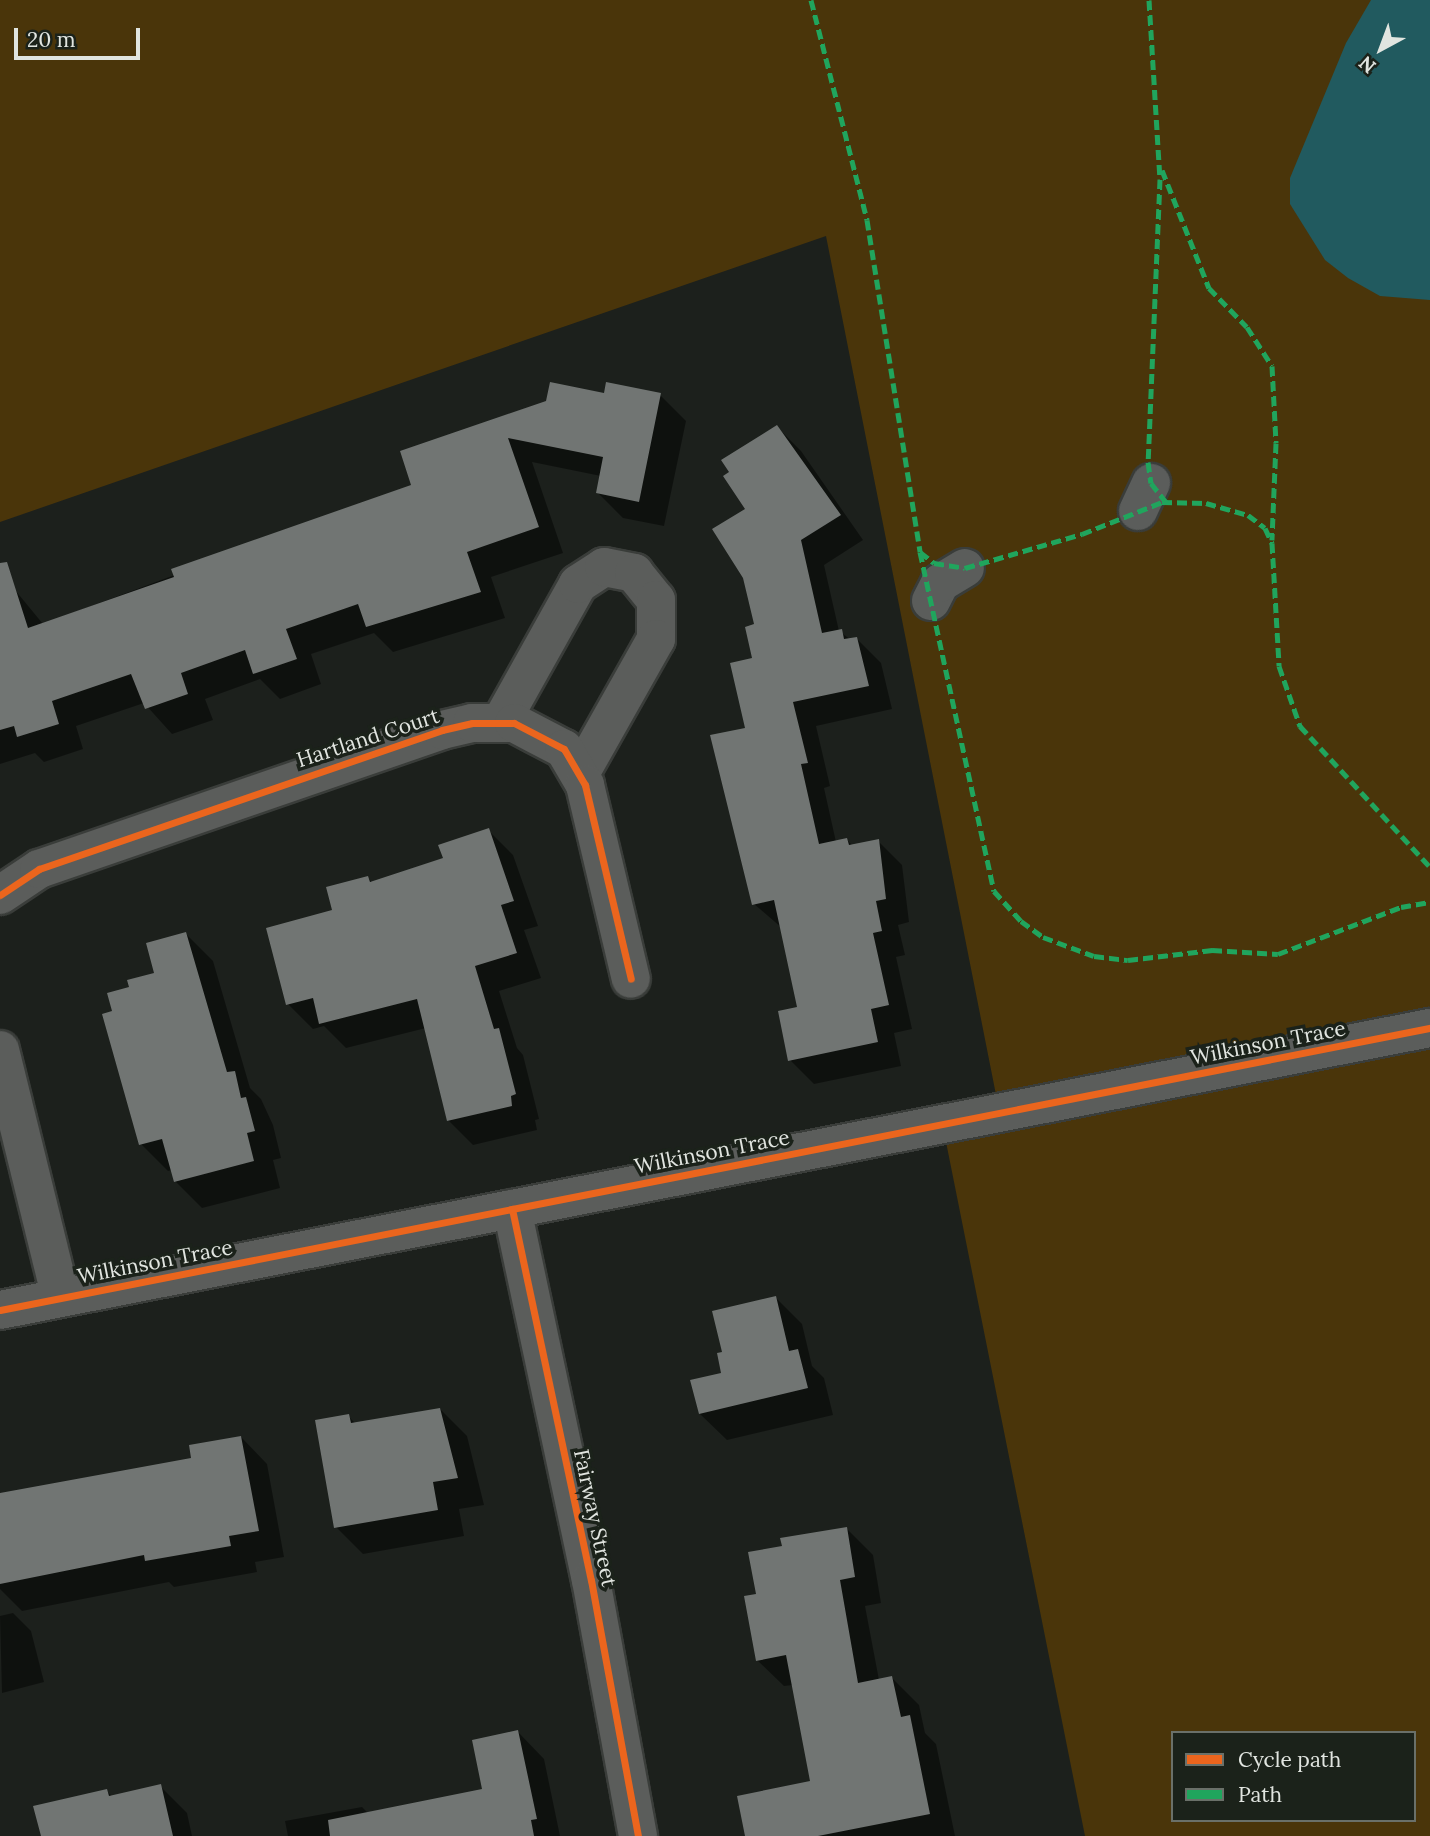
<!DOCTYPE html>
<style>
body{margin:0}
#map{position:relative;width:1430px;height:1836px;overflow:hidden;background:#1c201c;font-family:Lora,serif}
div>[style]{position:absolute}
[style*='--x']{left:calc(var(--x)*1px);top:calc(var(--y)*1px);width:calc(var(--w)*1px);rotate:calc(var(--a)*1deg)}
.green>*{inset:0;background:#4a350a}
.water>*{inset:0;background:#215a5f}
.shadow>*{inset:0;background:#0007}
.building>*{inset:0;background:#717573}
.roads{filter:drop-shadow(2px 0 #3a3d3a) drop-shadow(-2px 0 #3a3d3a) drop-shadow(0 2px #3a3d3a) drop-shadow(0 -2px #3a3d3a)}
.minor>*{height:38px;margin:-19px;padding:0 19px;transform-origin:19px;border-radius:19px;background:#5b5d5b}
.quiet>*{height:5px;margin-top:-2.5px;transform-origin:0;background:repeating-linear-gradient(90deg,#20a55d 0 10px,transparent 0 15px)}
.cycleway>*{height:7px;margin:-3.5px;padding:0 3.5px;transform-origin:3.5px;border-radius:3.5px;background:#eb651d}
span{translate:-50% -50%;white-space:nowrap;text-align:center;line-height:1.15;-webkit-text-stroke:7px #1b221a;paint-order:stroke}
.street-label{font-size:21px;color:#e1e5e0}
.legend{position:absolute;left:1171px;top:1731px;width:245px;height:91px;box-sizing:border-box;background:#1b221a;border:2px solid #6a7069;margin:0;padding:9px 12px;list-style:none;font-size:21px;color:#e1e5e0}
.legend li{display:flex;align-items:center;gap:14px;height:35px}
.legend b{width:35px;border:2px solid #6a7069}
.north{position:absolute;left:1346px;top:14px;width:70px;height:70px;-webkit-text-stroke:5px #1b221a;paint-order:stroke;rotate:221deg;font-size:19px;font-weight:700;line-height:28px;text-align:center;color:#e1e5e0}
.north::after{content:'';display:block;margin:auto;width:24px;height:32px;background:#e1e5e0;clip-path:polygon(50% 0,100% 100%,50% 72%,0 100%)}
.scale{position:absolute;left:14px;top:28px;width:126px;height:32px;box-sizing:border-box;border:4px solid #e1e5e0;border-top:0;padding-left:9px;font-size:21px;line-height:24px;white-space:nowrap;color:#e1e5e0;-webkit-text-stroke:5px #1b221a;paint-order:stroke}
</style>
<div id="map">
<div class="green">
<i style="clip-path:polygon(evenodd,0 0,1430px 0,1430px 1836px,1085px 1836px,943px 1127px,1000px 1115px,826px 236px,0 522px,0 0,1173px 1733px,1414px 1733px,1414px 1820px,1173px 1820px,1173px 1733px)"></i>
</div>
<div class="water">
<i style="clip-path:polygon(1371px 0,1430px 0,1430px 300px,1380px 296px,1348px 278px,1325px 260px,1290px 204px,1290px 178px,1346px 43px)"></i>
</div>
<div class="shadow">
<i style="clip-path:polygon(605px 395px,660px 395px,686px 421px,664px 526px,623px 518px,598px 493px,601px 476px,532px 462px,563px 553px,491px 577px,505px 618px,393px 652px,374px 633px,311px 654px,321px 684px,280px 699px,260px 679px,205px 699px,213px 720px,172px 734px,144px 703px,76px 726px,83px 749px,44px 762px,35px 753px,0 764px,0 595px,15px 590px,43px 624px,414px 486px,402px 452px)"></i>
<i style="clip-path:polygon(777px 427px,801px 451px,863px 540px,824px 565px,839px 631px,851px 640px,857px 639px,881px 663px,892px 709px,816px 726px,830px 786px,824px 788px,836px 842px,847px 840px,853px 846px,878px 841px,902px 865px,909px 922px,898px 925px,905px 955px,896px 957px,912px 1029px,894px 1033px,901px 1066px,814px 1084px,790px 1060px,799px 1009px,782px 928px,754px 904px,757px 626px,747px 509px)"></i>
<i style="clip-path:polygon(488px 830px,513px 855px,538px 926px,524px 930px,541px 978px,499px 991px,517px 1048px,523px 1055px,539px 1119px,535px 1120px,537px 1130px,473px 1145px,448px 1120px,426px 1028px,346px 1048px,324px 1026px,313px 1029px,288px 1004px,334px 912px,368px 878px,373px 883px,445px 859px)"></i>
<i style="clip-path:polygon(186px 934px,213px 961px,250px 1088px,261px 1099px,273px 1125px,281px 1158px,273px 1160px,280px 1188px,202px 1208px,175px 1181px,172px 1170px,168px 1171px,141px 1144px,115px 1012px,131px 988px,156px 974px)"></i>
<i style="clip-path:polygon(775px 1297px,802px 1324px,812px 1366px,824px 1378px,833px 1415px,727px 1440px,700px 1414px,724px 1374px,724px 1353px)"></i>
<i style="clip-path:polygon(440px 1409px,467px 1436px,484px 1505px,459px 1509px,464px 1536px,363px 1554px,336px 1527px,348px 1416px,356px 1424px)"></i>
<i style="clip-path:polygon(241px 1437px,267px 1464px,284px 1557px,255px 1562px,257px 1572px,174px 1587px,169px 1582px,22px 1611px,0 1589px,0 1495px,193px 1459px)"></i>
<i style="clip-path:polygon(846px 1528px,873px 1555px,881px 1603px,865px 1606px,879px 1680px,892px 1678px,919px 1705px,925px 1733px,936px 1744px,955px 1836px,747px 1836px,812px 1783px,793px 1685px,784px 1686px,757px 1660px,758px 1596px,784px 1548px)"></i>
<i style="clip-path:polygon(13px 1613px,31px 1631px,44px 1682px,2px 1693px,0 1616px)"></i>
<i style="clip-path:polygon(518px 1732px,544px 1759px,560px 1836px,288px 1836px,285px 1821px,362px 1807px,369px 1814px,484px 1790px)"></i>
<i style="clip-path:polygon(160px 1786px,187px 1813px,192px 1836px,42px 1836px,106px 1791px,113px 1797px)"></i>
</div>
<div class="building">
<i style="clip-path:polygon(550px 382px,604px 393px,606px 382px,661px 393px,639px 502px,596px 493px,603px 457px,508px 438px,539px 527px,467px 552px,481px 592px,366px 627px,358px 604px,286px 629px,297px 659px,253px 674px,245px 650px,181px 673px,188px 694px,145px 709px,131px 674px,52px 701px,59px 724px,17px 737px,14px 726px,0 730px,0 563px,7px 562px,28px 628px,174px 577px,171px 569px,411px 485px,400px 451px,546px 401px)"></i>
<i style="clip-path:polygon(777px 425px,841px 515px,801px 540px,822px 633px,842px 629px,844px 639px,857px 637px,869px 686px,793px 702px,808px 763px,801px 764px,819px 844px,847px 838px,849px 845px,879px 839px,886px 899px,876px 901px,882px 931px,873px 933px,889px 1005px,871px 1009px,878px 1042px,788px 1061px,778px 1011px,797px 1007px,774px 900px,752px 905px,710px 735px,745px 728px,730px 663px,752px 658px,745px 627px,754px 624px,743px 578px,712px 529px,745px 509px,723px 476px,729px 472px,721px 460px)"></i>
<i style="clip-path:polygon(489px 828px,514px 901px,501px 905px,517px 953px,475px 966px,494px 1029px,499px 1028px,516px 1094px,511px 1096px,512px 1106px,447px 1121px,417px 999px,319px 1024px,313px 998px,286px 1005px,266px 928px,332px 910px,326px 887px,368px 876px,370px 882px,443px 858px,438px 845px)"></i>
<i style="clip-path:polygon(186px 932px,227px 1072px,235px 1071px,241px 1098px,246px 1097px,255px 1131px,247px 1133px,254px 1161px,174px 1182px,162px 1139px,139px 1145px,102px 1014px,112px 1011px,107px 993px,129px 987px,127px 980px,154px 973px,146px 943px)"></i>
<i style="clip-path:polygon(776px 1296px,789px 1351px,798px 1349px,808px 1388px,699px 1414px,690px 1380px,721px 1373px,717px 1353px,722px 1352px,712px 1311px)"></i>
<i style="clip-path:polygon(440px 1408px,458px 1478px,433px 1482px,438px 1510px,334px 1528px,315px 1420px,349px 1414px,351px 1423px)"></i>
<i style="clip-path:polygon(241px 1436px,259px 1531px,229px 1536px,231px 1546px,145px 1561px,144px 1555px,0 1584px,0 1493px,191px 1458px,189px 1445px)"></i>
<i style="clip-path:polygon(847px 1527px,855px 1577px,840px 1580px,858px 1683px,892px 1676px,901px 1717px,910px 1715px,930px 1814px,818px 1836px,745px 1836px,737px 1796px,810px 1781px,786px 1655px,756px 1661px,744px 1596px,756px 1594px,748px 1552px,782px 1546px,780px 1538px)"></i>
<i style="clip-path:polygon(518px 1730px,537px 1819px,531px 1820px,534px 1836px,330px 1836px,328px 1820px,482px 1789px,472px 1740px)"></i>
<i style="clip-path:polygon(161px 1784px,173px 1836px,41px 1836px,33px 1806px,107px 1789px,109px 1796px)"></i>
</div>
<div class="roads">
<div class="minor">
<i style="--x:1138;--y:511;--w:31;--a:-65"></i>
<i style="--x:931;--y:601;--w:20;--a:-63"></i>
<i style="--x:940;--y:583;--w:29;--a:-31"></i>
<i style="--x:501;--y:722;--w:158;--a:-60.8"></i>
<i style="--x:578;--y:584;--w:31;--a:-33"></i>
<i style="--x:604;--y:567;--w:31;--a:11"></i>
<i style="--x:634;--y:573;--w:35;--a:51"></i>
<i style="--x:656;--y:600;--w:39;--a:90"></i>
<i style="--x:656;--y:639;--w:155;--a:119.4"></i>
<i style="--x:0;--y:895;--w:47;--a:-33.7"></i>
<i style="--x:39;--y:869;--w:426;--a:-19"></i>
<i style="--x:442;--y:730;--w:31;--a:-13"></i>
<i style="--x:472;--y:723;--w:42;--a:0"></i>
<i style="--x:514;--y:723;--w:56;--a:27.5"></i>
<i style="--x:564;--y:749;--w:42;--a:59.7"></i>
<i style="--x:585;--y:785;--w:199;--a:76.7"></i>
<i style="--x:0;--y:1050;--w:255;--a:76.2"></i>
<i style="--x:512;--y:1209;--w:379;--a:78"></i>
<i style="--x:591;--y:1580;--w:260;--a:79.6"></i>
<i style="--x:0;--y:1310;--w:1458;--a:-11.16"></i>
</div>
</div>
<div class="quiet">
<i style="--x:811;--y:0;--w:227;--a:75.7"></i>
<i style="--x:867;--y:220;--w:336;--a:80.9"></i>
<i style="--x:920;--y:552;--w:347;--a:77.7"></i>
<i style="--x:994;--y:891;--w:40;--a:48"></i>
<i style="--x:1021;--y:921;--w:27;--a:36"></i>
<i style="--x:1043;--y:937;--w:54;--a:20.4"></i>
<i style="--x:1094;--y:956;--w:34;--a:7"></i>
<i style="--x:1128;--y:960;--w:85;--a:-6.8"></i>
<i style="--x:1212;--y:950;--w:66;--a:3.5"></i>
<i style="--x:1278;--y:954;--w:132;--a:-20.9"></i>
<i style="--x:1401;--y:907;--w:29;--a:-10"></i>
<i style="--x:1149;--y:0;--w:179;--a:86.5"></i>
<i style="--x:1160;--y:179;--w:283;--a:92.4"></i>
<i style="--x:1148;--y:462;--w:21;--a:82"></i>
<i style="--x:1151;--y:483;--w:24;--a:52"></i>
<i style="--x:1162;--y:170;--w:127;--a:68.3"></i>
<i style="--x:1209;--y:288;--w:54;--a:45.7"></i>
<i style="--x:1247;--y:327;--w:46;--a:57.3"></i>
<i style="--x:1272;--y:366;--w:77;--a:87"></i>
<i style="--x:1276;--y:443;--w:97;--a:92.4"></i>
<i style="--x:920;--y:552;--w:18;--a:38"></i>
<i style="--x:934;--y:563;--w:31;--a:9"></i>
<i style="--x:965;--y:568;--w:122;--a:-16.2"></i>
<i style="--x:1082;--y:534;--w:86;--a:-21.8"></i>
<i style="--x:1162;--y:502;--w:44;--a:1.3"></i>
<i style="--x:1206;--y:503;--w:44;--a:15.9"></i>
<i style="--x:1248;--y:515;--w:21;--a:37"></i>
<i style="--x:1265;--y:528;--w:17;--a:65"></i>
<i style="--x:1272;--y:543;--w:123;--a:86.7"></i>
<i style="--x:1279;--y:666;--w:64;--a:70.7"></i>
<i style="--x:1300;--y:726;--w:192;--a:47.3"></i>
</div>
<div class="cycleway">
<i style="--x:0;--y:895;--w:47;--a:-33.7"></i>
<i style="--x:39;--y:869;--w:426;--a:-19"></i>
<i style="--x:442;--y:730;--w:31;--a:-13"></i>
<i style="--x:472;--y:723;--w:42;--a:0"></i>
<i style="--x:514;--y:723;--w:56;--a:27.5"></i>
<i style="--x:564;--y:749;--w:42;--a:59.7"></i>
<i style="--x:585;--y:785;--w:199;--a:76.7"></i>
<i style="--x:512;--y:1209;--w:379;--a:78"></i>
<i style="--x:591;--y:1580;--w:260;--a:79.6"></i>
<i style="--x:0;--y:1310;--w:1458;--a:-11.16"></i>
</div>
<div class="street-label">
<span style="left:368px;top:738px;rotate:-18deg">Hartland Court</span>
<span style="left:1268px;top:1043px;rotate:-11deg">Wilkinson Trace</span>
<span style="left:712px;top:1152px;rotate:-11deg">Wilkinson Trace</span>
<span style="left:155px;top:1262px;rotate:-11deg">Wilkinson Trace</span>
<span style="left:595px;top:1518px;rotate:78deg">Fairway Street</span>
</div>
<ul class="legend">
<li><b style="height:9px;background:#eb651d"></b>Cycle path</li>
<li><b style="height:9px;background:#20a55d"></b>Path</li>
</ul>
<div class="north">N</div>
<div class="scale">20 m</div>
</div>
